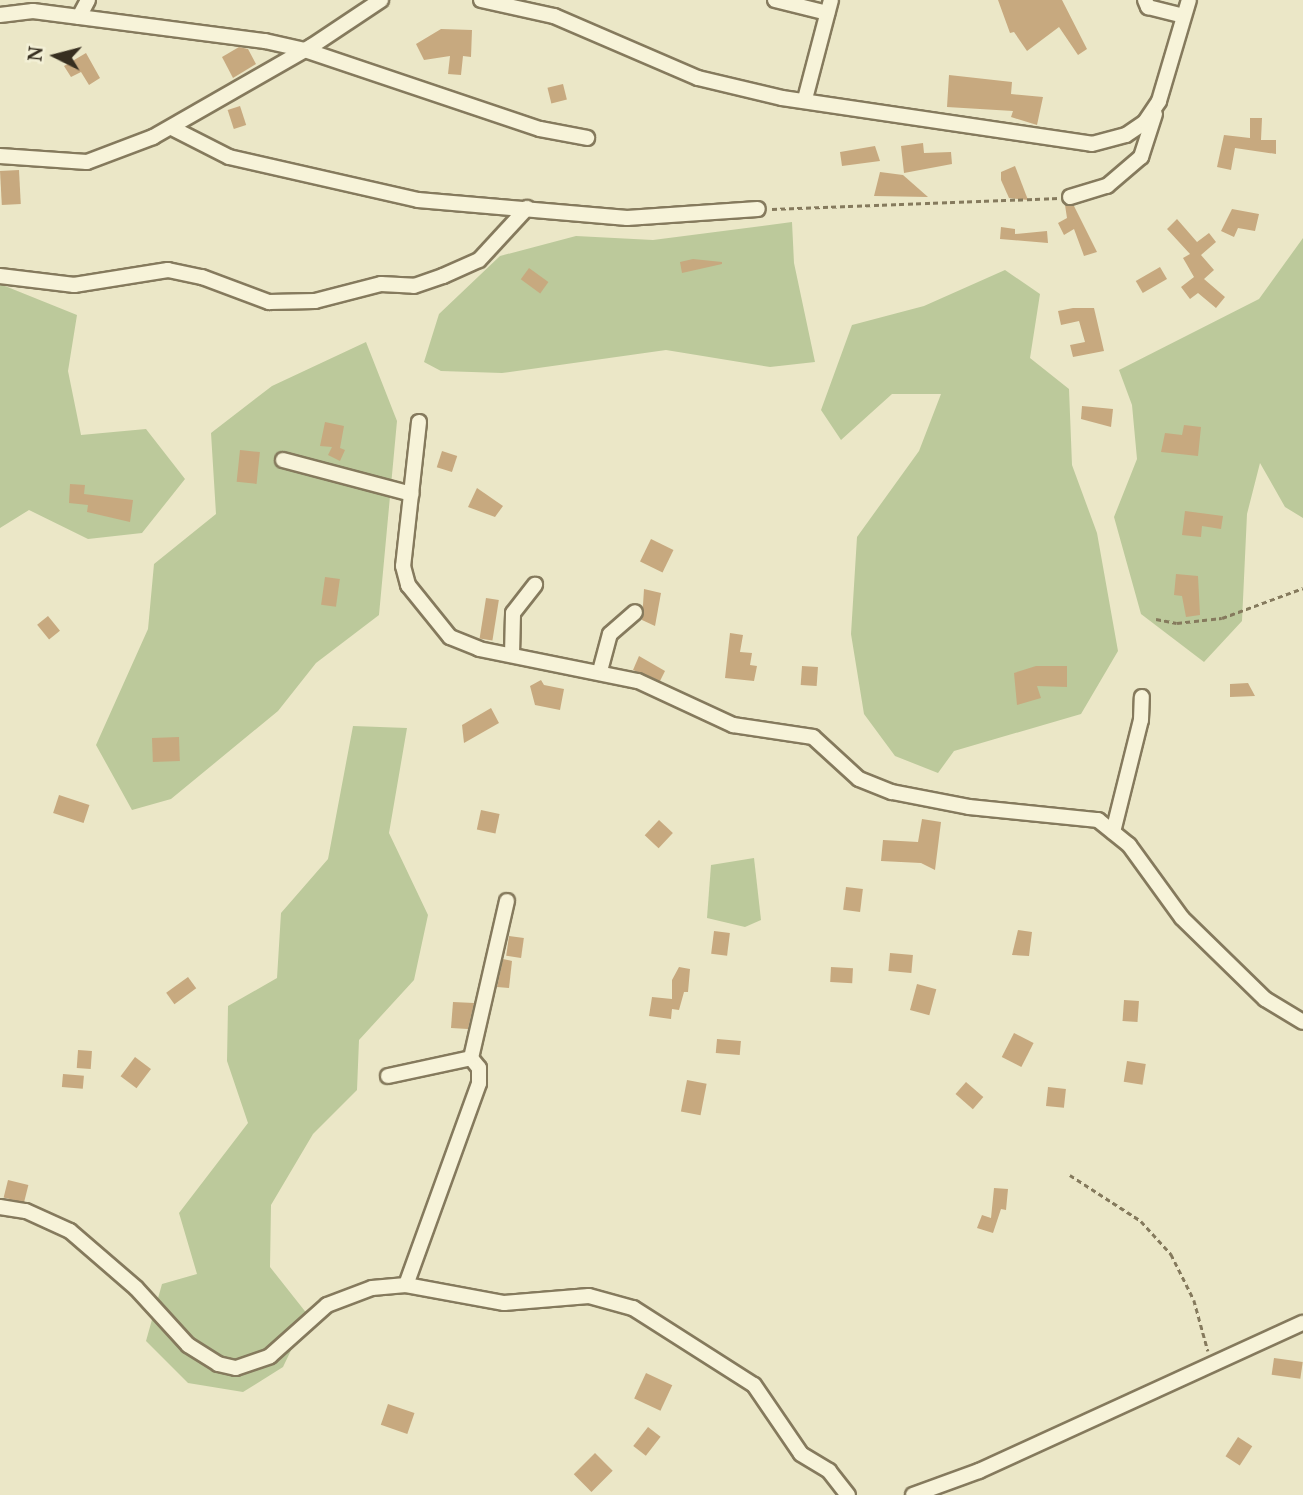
<!DOCTYPE html>
<style>
body{margin:0}
#map{position:relative;width:1303px;height:1495px;overflow:hidden;background:#ebe7c7;font-family:"Noto Serif",serif}
div>[style]{position:absolute}
[style*='--x']{left:calc(var(--x)*1px);top:calc(var(--y)*1px);width:calc(var(--w)*1px);rotate:calc(var(--a)*1deg)}
.green>*{inset:0;background:#bcc99b}
.building>*{inset:0;background:#c7a97f;transform-origin:0 0}
.path>*{height:2.5px;margin-top:-1.25px;transform-origin:0;background:repeating-linear-gradient(90deg,#857a5d 0 5px,transparent 0 8.5px)}
.roads{filter:drop-shadow(2px 0 #857a5d) drop-shadow(-2px 0 #857a5d) drop-shadow(0 2px #857a5d) drop-shadow(0 -2px #857a5d)}
.street>*{height:14px;margin:-7px;padding:0 7px;transform-origin:7px;border-radius:7px;background:#f7f3d9}
span{translate:-50% -50%;white-space:nowrap;text-align:center;line-height:1.15;-webkit-text-stroke:5px #f3f0d6;paint-order:stroke}
.north{position:absolute;left:21px;top:21px;width:70px;height:70px;-webkit-text-stroke:5px #f3f0d6;paint-order:stroke;rotate:276deg;font-size:19px;font-weight:700;line-height:28px;text-align:center;color:#372f20}
.north::after{content:'';display:block;margin:auto;width:24px;height:32px;background:#372f20;clip-path:polygon(50% 0,100% 100%,50% 72%,0 100%)}
</style>
<div id="map">
<div class="green">
<i style="clip-path:polygon(792px 222px,794px 263px,815px 362px,770px 367px,666px 350px,502px 373px,441px 371px,424px 362px,439px 314px,500px 256px,576px 236px,653px 240px)"></i>
<i style="clip-path:polygon(1303px 238px,1303px 518px,1285px 507px,1260px 463px,1247px 514px,1242px 621px,1204px 662px,1141px 614px,1114px 517px,1137px 459px,1132px 405px,1119px 370px,1259px 299px)"></i>
<i style="clip-path:polygon(1005px 270px,1040px 294px,1030px 358px,1069px 389px,1072px 465px,1097px 533px,1118px 651px,1081px 714px,954px 751px,938px 773px,895px 756px,864px 714px,851px 634px,857px 537px,919px 451px,941px 394px,892px 394px,841px 440px,821px 410px,852px 325px,924px 306px)"></i>
<i style="clip-path:polygon(0 284px,77px 315px,68px 371px,81px 435px,146px 429px,185px 479px,142px 533px,88px 539px,29px 510px,0 528px)"></i>
<i style="clip-path:polygon(366px 342px,397px 421px,379px 615px,316px 663px,278px 711px,171px 799px,132px 810px,96px 745px,148px 629px,154px 564px,216px 514px,211px 433px,272px 386px)"></i>
<i style="clip-path:polygon(353px 726px,407px 728px,389px 833px,428px 915px,414px 980px,359px 1040px,357px 1090px,313px 1134px,271px 1205px,270px 1267px,308px 1315px,283px 1367px,243px 1392px,188px 1383px,146px 1341px,162px 1284px,197px 1274px,179px 1213px,248px 1123px,227px 1061px,228px 1006px,277px 978px,281px 913px,328px 859px)"></i>
<i style="clip-path:polygon(754px 858px,761px 920px,745px 927px,707px 918px,711px 865px)"></i>
</div>
<div class="building">
<i style="clip-path:polygon(998px 0,1062px 0,1087px 49px,1078px 55px,1059px 27px,1027px 51px,1014px 32px,1010px 33px)"></i>
<i style="clip-path:polygon(441px 29px,472px 30px,471px 57px,463px 56px,461px 75px,448px 74px,450px 56px,424px 60px,416px 44px)"></i>
<i style="clip-path:polygon(239px 47px,248px 49px,256px 64px,233px 78px,222px 57px)"></i>
<i style="clip-path:polygon(86px 53px,100px 78px,89px 85px,81px 72px,71px 77px,64px 66px)"></i>
<i style="clip-path:polygon(949px 75px,1012px 82px,1011px 94px,1043px 97px,1037px 125px,1011px 117px,1013px 111px,947px 107px)"></i>
<i style="left:563px;top:84px;width:16px;height:16px;rotate:76deg"></i>
<i style="left:240px;top:106px;width:20px;height:13px;rotate:72deg"></i>
<i style="clip-path:polygon(1250px 118px,1262px 118px,1261px 140px,1276px 140px,1276px 154px,1235px 148px,1231px 170px,1217px 167px,1224px 135px,1250px 138px)"></i>
<i style="clip-path:polygon(923px 143px,924px 153px,951px 152px,952px 164px,904px 173px,901px 146px)"></i>
<i style="clip-path:polygon(875px 146px,880px 161px,842px 166px,840px 152px)"></i>
<i style="clip-path:polygon(1015px 166px,1028px 200px,1009px 198px,1001px 180px,1001px 172px)"></i>
<i style="left:19px;top:170px;width:34px;height:19px;rotate:87deg"></i>
<i style="clip-path:polygon(880px 172px,903px 175px,928px 197px,874px 196px)"></i>
<i style="clip-path:polygon(1065px 205px,1074px 206px,1097px 252px,1084px 256px,1074px 229px,1064px 235px,1058px 223px,1067px 218px)"></i>
<i style="clip-path:polygon(1232px 209px,1259px 214px,1255px 231px,1238px 228px,1234px 237px,1221px 231px)"></i>
<i style="clip-path:polygon(1177px 219px,1197px 242px,1209px 233px,1216px 242px,1201px 255px,1214px 270px,1204px 279px,1225px 297px,1216px 308px,1198px 293px,1190px 299px,1181px 287px,1194px 277px,1183px 258px,1190px 254px,1167px 229px)"></i>
<i style="clip-path:polygon(1001px 227px,1015px 229px,1015px 234px,1047px 231px,1048px 243px,1000px 239px)"></i>
<i style="clip-path:polygon(693px 259px,722px 262px,722px 264px,682px 273px,680px 262px)"></i>
<i style="left:1160px;top:267px;width:14px;height:28px;rotate:60deg"></i>
<i style="left:529px;top:268px;width:24px;height:14px;rotate:36deg"></i>
<i style="clip-path:polygon(1073px 308px,1094px 308px,1104px 351px,1073px 357px,1070px 345px,1085px 342px,1079px 321px,1061px 325px,1058px 311px)"></i>
<i style="clip-path:polygon(1082px 406px,1113px 409px,1111px 427px,1081px 419px)"></i>
<i style="clip-path:polygon(325px 422px,344px 426px,340px 448px,345px 450px,340px 461px,328px 455px,332px 447px,320px 446px)"></i>
<i style="clip-path:polygon(1184px 425px,1201px 427px,1198px 456px,1161px 452px,1165px 433px,1182px 435px)"></i>
<i style="left:240px;top:450px;width:20px;height:32px;rotate:6deg"></i>
<i style="left:442px;top:451px;width:16px;height:17px;rotate:18deg"></i>
<i style="clip-path:polygon(70px 484px,85px 485px,84px 494px,133px 500px,130px 522px,87px 512px,88px 505px,69px 503px)"></i>
<i style="clip-path:polygon(477px 488px,503px 506px,495px 517px,468px 507px)"></i>
<i style="clip-path:polygon(1185px 511px,1223px 516px,1221px 529px,1202px 526px,1201px 537px,1182px 535px)"></i>
<i style="left:651px;top:539px;width:25px;height:25px;rotate:26deg"></i>
<i style="clip-path:polygon(1176px 574px,1198px 576px,1200px 615px,1186px 617px,1182px 596px,1174px 595px)"></i>
<i style="left:325px;top:577px;width:15px;height:28px;rotate:8deg"></i>
<i style="clip-path:polygon(644px 589px,661px 593px,655px 626px,642px 620px)"></i>
<i style="left:486px;top:598px;width:13px;height:41px;rotate:9deg"></i>
<i style="left:48px;top:616px;width:19px;height:14px;rotate:51deg"></i>
<i style="clip-path:polygon(730px 633px,743px 635px,740px 652px,752px 653px,750px 665px,757px 666px,754px 681px,725px 678px)"></i>
<i style="clip-path:polygon(639px 656px,665px 671px,660px 681px,633px 670px)"></i>
<i style="left:802px;top:666px;width:16px;height:19px;rotate:4deg"></i>
<i style="clip-path:polygon(1036px 666px,1067px 666px,1067px 687px,1037px 686px,1041px 698px,1017px 705px,1014px 673px)"></i>
<i style="clip-path:polygon(541px 680px,544px 685px,564px 689px,560px 710px,535px 705px,530px 686px)"></i>
<i style="clip-path:polygon(1248px 683px,1255px 696px,1230px 697px,1230px 684px)"></i>
<i style="clip-path:polygon(491px 708px,499px 723px,464px 743px,462px 725px)"></i>
<i style="left:179px;top:737px;width:24px;height:27px;rotate:88deg"></i>
<i style="left:59px;top:795px;width:32px;height:19px;rotate:18deg"></i>
<i style="left:481px;top:810px;width:19px;height:20px;rotate:12deg"></i>
<i style="clip-path:polygon(922px 819px,941px 822px,935px 870px,921px 863px,881px 861px,883px 840px,918px 842px)"></i>
<i style="left:659px;top:820px;width:19px;height:21px;rotate:43deg"></i>
<i style="left:846px;top:887px;width:17px;height:23px;rotate:7deg"></i>
<i style="clip-path:polygon(1018px 930px,1032px 932px,1029px 956px,1012px 955px)"></i>
<i style="left:714px;top:931px;width:16px;height:23px;rotate:7deg"></i>
<i style="left:509px;top:936px;width:15px;height:20px;rotate:8deg"></i>
<i style="left:890px;top:953px;width:23px;height:18px;rotate:5deg"></i>
<i style="clip-path:polygon(503px 959px,512px 961px,509px 988px,497px 987px)"></i>
<i style="clip-path:polygon(679px 967px,690px 969px,688px 992px,684px 992px,679px 1010px,672px 1009px,671px 1019px,649px 1016px,652px 997px,672px 999px,672px 980px)"></i>
<i style="left:831px;top:967px;width:22px;height:15px;rotate:3deg"></i>
<i style="left:188px;top:977px;width:14px;height:27px;rotate:54deg"></i>
<i style="left:917px;top:984px;width:20px;height:27px;rotate:15deg"></i>
<i style="left:1124px;top:1000px;width:15px;height:21px;rotate:4deg"></i>
<i style="clip-path:polygon(453px 1002px,474px 1003px,468px 1029px,451px 1028px)"></i>
<i style="left:1014px;top:1033px;width:22px;height:27px;rotate:27deg"></i>
<i style="left:717px;top:1039px;width:24px;height:14px;rotate:5deg"></i>
<i style="left:78px;top:1050px;width:14px;height:18px;rotate:4deg"></i>
<i style="left:135px;top:1057px;width:20px;height:24px;rotate:37deg"></i>
<i style="left:1127px;top:1061px;width:19px;height:21px;rotate:9deg"></i>
<i style="left:63px;top:1074px;width:21px;height:13px;rotate:5deg"></i>
<i style="left:687px;top:1080px;width:20px;height:32px;rotate:11deg"></i>
<i style="left:966px;top:1082px;width:23px;height:16px;rotate:41deg"></i>
<i style="left:1048px;top:1087px;width:18px;height:19px;rotate:6deg"></i>
<i style="left:8px;top:1180px;width:21px;height:18px;rotate:14deg"></i>
<i style="clip-path:polygon(994px 1188px,1008px 1189px,1006px 1210px,1001px 1209px,993px 1233px,977px 1228px,982px 1215px,991px 1218px)"></i>
<i style="left:1274px;top:1358px;width:29px;height:17px;rotate:8deg"></i>
<i style="left:646px;top:1373px;width:29px;height:28px;rotate:25deg"></i>
<i style="left:388px;top:1404px;width:28px;height:22px;rotate:19deg"></i>
<i style="left:648px;top:1427px;width:16px;height:24px;rotate:38deg"></i>
<i style="left:1238px;top:1437px;width:17px;height:23px;rotate:33deg"></i>
<i style="left:595px;top:1453px;width:25px;height:30px;rotate:45deg"></i>
</div>
<div class="path">
<i style="--x:772;--y:209;--w:287;--a:-2.2"></i>
<i style="--x:1156;--y:619;--w:21;--a:11"></i>
<i style="--x:1177;--y:623;--w:45;--a:-6.3"></i>
<i style="--x:1222;--y:618;--w:86;--a:-20.3"></i>
<i style="--x:1070;--y:1175;--w:85;--a:32.9"></i>
<i style="--x:1141;--y:1221;--w:45;--a:47.7"></i>
<i style="--x:1171;--y:1254;--w:51;--a:63.4"></i>
<i style="--x:1194;--y:1300;--w:53;--a:74.6"></i>
</div>
<div class="roads">
<div class="street">
<i style="--x:481;--y:0;--w:75;--a:12.4"></i>
<i style="--x:554;--y:16;--w:157;--a:23.3"></i>
<i style="--x:698;--y:78;--w:86;--a:13.4"></i>
<i style="--x:782;--y:98;--w:313;--a:8.4"></i>
<i style="--x:1092;--y:144;--w:35;--a:-15"></i>
<i style="--x:1126;--y:135;--w:23;--a:-34"></i>
<i style="--x:1145;--y:122;--w:25;--a:-56"></i>
<i style="--x:1159;--y:101;--w:105;--a:-73.5"></i>
<i style="--x:775;--y:0;--w:54;--a:14"></i>
<i style="--x:1145;--y:0;--w:8;--a:67"></i>
<i style="--x:1148;--y:7;--w:36;--a:14"></i>
<i style="--x:0;--y:15;--w:33;--a:-7"></i>
<i style="--x:33;--y:11;--w:234;--a:7.4"></i>
<i style="--x:265;--y:41;--w:41;--a:12.7"></i>
<i style="--x:305;--y:50;--w:248;--a:18.6"></i>
<i style="--x:540;--y:129;--w:48;--a:10.8"></i>
<i style="--x:79;--y:17;--w:19;--a:-62"></i>
<i style="--x:805;--y:99;--w:102;--a:-75.3"></i>
<i style="--x:172;--y:128;--w:64;--a:27"></i>
<i style="--x:229;--y:157;--w:194;--a:12.8"></i>
<i style="--x:418;--y:200;--w:210;--a:4.9"></i>
<i style="--x:627;--y:218;--w:131;--a:-3.9"></i>
<i style="--x:0;--y:156;--w:87;--a:3.9"></i>
<i style="--x:87;--y:162;--w:71;--a:-20.7"></i>
<i style="--x:153;--y:137;--w:183;--a:-29.8"></i>
<i style="--x:312;--y:46;--w:83;--a:-33.7"></i>
<i style="--x:1070;--y:197;--w:39;--a:-17"></i>
<i style="--x:1107;--y:186;--w:45;--a:-40.5"></i>
<i style="--x:1141;--y:157;--w:45;--a:-72"></i>
<i style="--x:0;--y:276;--w:75;--a:6.9"></i>
<i style="--x:74;--y:285;--w:95;--a:-9.1"></i>
<i style="--x:168;--y:270;--w:35;--a:12"></i>
<i style="--x:202;--y:277;--w:72;--a:20.5"></i>
<i style="--x:269;--y:302;--w:46;--a:-1.2"></i>
<i style="--x:315;--y:301;--w:68;--a:-14.4"></i>
<i style="--x:381;--y:284;--w:33;--a:3"></i>
<i style="--x:414;--y:286;--w:31;--a:-19"></i>
<i style="--x:443;--y:276;--w:39;--a:-24"></i>
<i style="--x:479;--y:260;--w:71;--a:-47.3"></i>
<i style="--x:419;--y:422;--w:145;--a:96.3"></i>
<i style="--x:403;--y:566;--w:20;--a:75"></i>
<i style="--x:408;--y:585;--w:67;--a:51.1"></i>
<i style="--x:450;--y:637;--w:31;--a:22"></i>
<i style="--x:479;--y:649;--w:162;--a:11.4"></i>
<i style="--x:638;--y:681;--w:105;--a:24.9"></i>
<i style="--x:733;--y:725;--w:81;--a:8.5"></i>
<i style="--x:813;--y:737;--w:62;--a:42.4"></i>
<i style="--x:859;--y:779;--w:35;--a:22"></i>
<i style="--x:892;--y:792;--w:78;--a:11"></i>
<i style="--x:969;--y:807;--w:130;--a:5.8"></i>
<i style="--x:1098;--y:820;--w:40;--a:39"></i>
<i style="--x:1129;--y:845;--w:90;--a:54"></i>
<i style="--x:1182;--y:918;--w:116;--a:44.3"></i>
<i style="--x:1265;--y:999;--w:44;--a:31.2"></i>
<i style="--x:283;--y:460;--w:133;--a:14.8"></i>
<i style="--x:512;--y:655;--w:42;--a:-88.6"></i>
<i style="--x:513;--y:613;--w:36;--a:-52"></i>
<i style="--x:600;--y:671;--w:38;--a:-75"></i>
<i style="--x:610;--y:634;--w:33;--a:-41"></i>
<i style="--x:1113;--y:832;--w:115;--a:-76"></i>
<i style="--x:1141;--y:720;--w:23;--a:-88"></i>
<i style="--x:388;--y:1076;--w:85;--a:-12.2"></i>
<i style="--x:0;--y:1207;--w:26;--a:9"></i>
<i style="--x:26;--y:1211;--w:48;--a:24.4"></i>
<i style="--x:70;--y:1231;--w:87;--a:40.8"></i>
<i style="--x:136;--y:1288;--w:77;--a:47.6"></i>
<i style="--x:188;--y:1345;--w:36;--a:32"></i>
<i style="--x:218;--y:1364;--w:18;--a:13"></i>
<i style="--x:236;--y:1368;--w:36;--a:-19"></i>
<i style="--x:270;--y:1356;--w:76;--a:-41.8"></i>
<i style="--x:327;--y:1305;--w:48;--a:-20.7"></i>
<i style="--x:372;--y:1288;--w:34;--a:-5"></i>
<i style="--x:406;--y:1285;--w:100;--a:10.4"></i>
<i style="--x:504;--y:1303;--w:85;--a:-4.7"></i>
<i style="--x:589;--y:1296;--w:46;--a:15.3"></i>
<i style="--x:633;--y:1308;--w:143;--a:32.5"></i>
<i style="--x:754;--y:1385;--w:83;--a:55.7"></i>
<i style="--x:801;--y:1454;--w:33;--a:31"></i>
<i style="--x:829;--y:1471;--w:31;--a:52"></i>
<i style="--x:406;--y:1285;--w:215;--a:-70.1"></i>
<i style="--x:479;--y:1083;--w:15;--a:-90"></i>
<i style="--x:479;--y:1068;--w:13;--a:-129"></i>
<i style="--x:471;--y:1058;--w:161;--a:-77.1"></i>
<i style="--x:913;--y:1495;--w:70;--a:-20"></i>
<i style="--x:979;--y:1471;--w:356;--a:-24.6"></i>
</div>
</div>
<div class="north">N</div>
</div>
